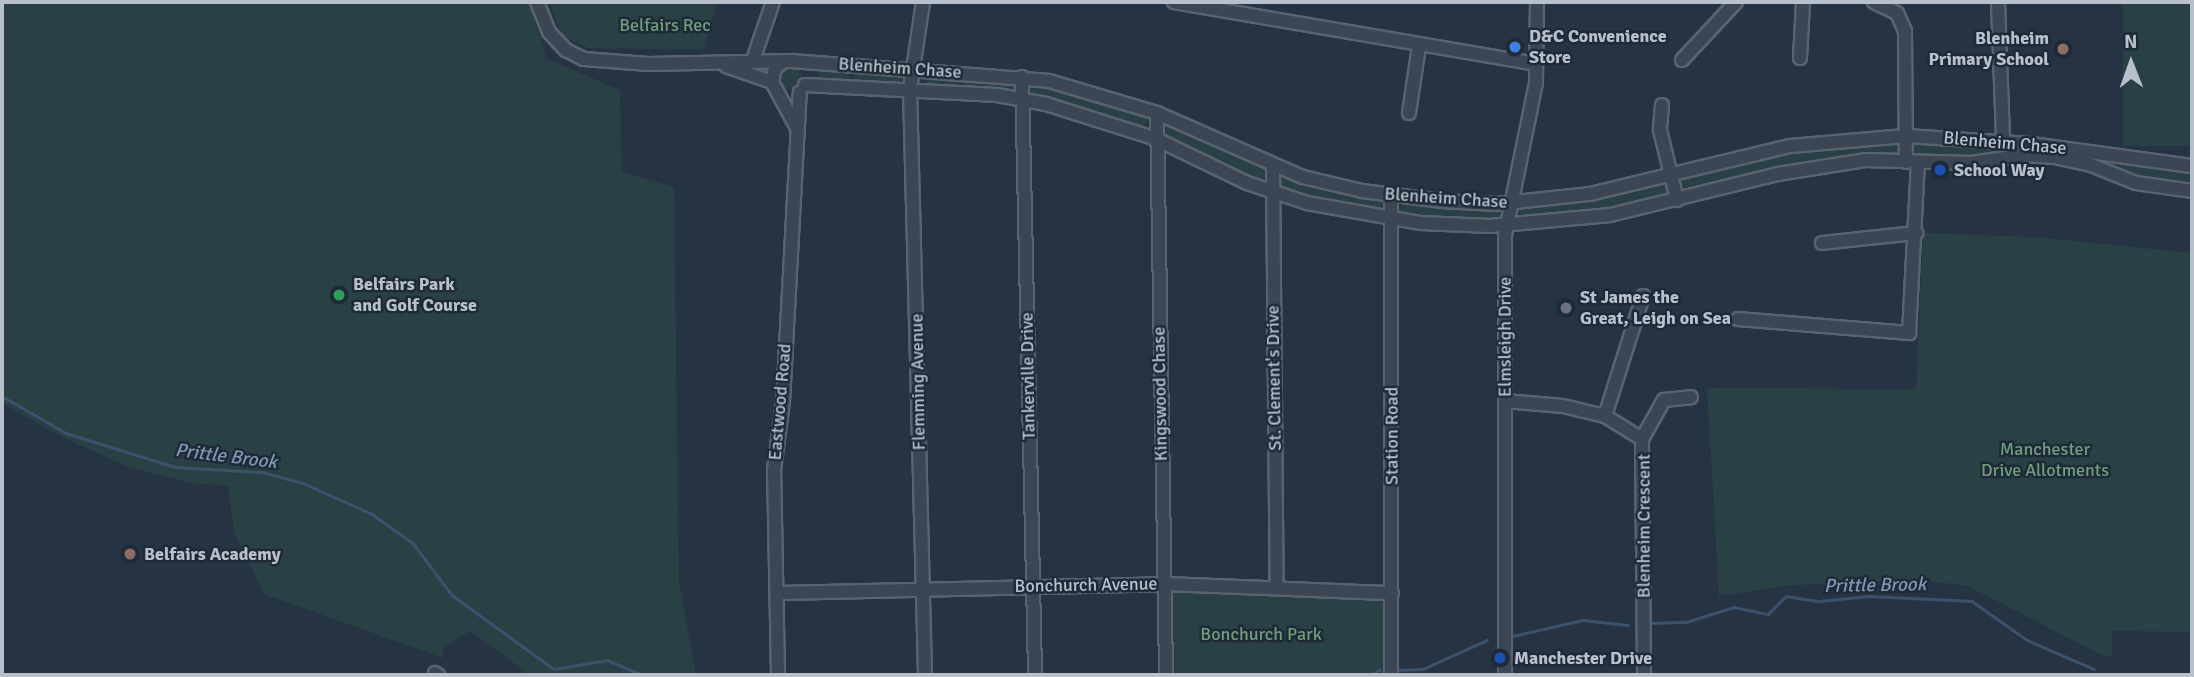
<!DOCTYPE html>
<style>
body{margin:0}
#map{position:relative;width:2194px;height:677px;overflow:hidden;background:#263343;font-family:Signika,sans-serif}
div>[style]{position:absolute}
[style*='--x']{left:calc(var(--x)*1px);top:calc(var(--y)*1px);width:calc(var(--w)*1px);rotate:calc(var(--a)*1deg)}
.green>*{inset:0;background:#294144;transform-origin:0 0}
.round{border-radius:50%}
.stream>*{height:2.5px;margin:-1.25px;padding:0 1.25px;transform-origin:1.25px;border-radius:1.25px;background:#3c516c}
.roads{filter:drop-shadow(2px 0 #596370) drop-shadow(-2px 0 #596370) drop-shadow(0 2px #596370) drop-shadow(0 -2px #596370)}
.minor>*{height:12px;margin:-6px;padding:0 6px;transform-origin:6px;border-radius:6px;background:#3b4553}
.dots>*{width:19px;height:19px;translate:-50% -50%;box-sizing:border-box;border:4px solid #1f2a38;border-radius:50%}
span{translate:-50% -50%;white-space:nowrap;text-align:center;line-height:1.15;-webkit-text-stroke:5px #1f2a38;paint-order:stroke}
.park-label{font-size:18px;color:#6f9d79}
.poi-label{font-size:18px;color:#b8c0cc;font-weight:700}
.left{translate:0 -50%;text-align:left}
.right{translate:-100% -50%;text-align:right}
.street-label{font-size:18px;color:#b8c0cc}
.water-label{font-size:19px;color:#7f97b3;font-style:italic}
.frame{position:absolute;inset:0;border:4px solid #b8c0cc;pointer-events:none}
.north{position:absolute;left:2096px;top:28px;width:70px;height:70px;-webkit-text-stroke:5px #1f2a38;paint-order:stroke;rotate:359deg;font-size:19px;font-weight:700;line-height:28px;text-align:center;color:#b8c0cc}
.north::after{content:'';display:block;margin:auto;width:24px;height:32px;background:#b8c0cc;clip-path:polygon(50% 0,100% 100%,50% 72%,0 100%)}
</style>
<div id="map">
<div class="green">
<i style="clip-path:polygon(2px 2px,529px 2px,547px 59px,620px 90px,622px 172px,674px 187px,679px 581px,696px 675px,530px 675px,470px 631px,443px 648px,443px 658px,264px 594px,234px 532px,228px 486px,190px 483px,126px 466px,56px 434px,2px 403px)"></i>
<i style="clip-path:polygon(550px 2px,717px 2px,704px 50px,588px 48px,561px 35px)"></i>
<i style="left:2123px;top:2px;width:69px;height:144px"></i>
<i class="round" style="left:778px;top:66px;width:24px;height:24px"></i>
<i style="left:819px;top:67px;width:31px;height:15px;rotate:4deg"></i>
<i style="clip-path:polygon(855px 69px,905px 76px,905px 81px,854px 83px)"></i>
<i style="clip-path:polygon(924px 73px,1016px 83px,1016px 89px,1012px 94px,927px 87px)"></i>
<i style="clip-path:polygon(1035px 83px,1148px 116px,1149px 122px,1140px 127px,1030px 96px,1027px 88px)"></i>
<i style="clip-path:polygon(1170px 123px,1264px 168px,1267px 177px,1256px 181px,1161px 135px,1160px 124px)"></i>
<i style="clip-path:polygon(1917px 140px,2022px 146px,2023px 151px,1974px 158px,1917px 157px,1912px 147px)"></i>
<i style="clip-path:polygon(1896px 141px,1901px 150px,1894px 155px,1841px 157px,1680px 188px,1681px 180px,1691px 176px,1795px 150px)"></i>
<i style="clip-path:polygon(2120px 161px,2192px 171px,2192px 188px,2155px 184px,2118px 172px)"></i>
<i style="clip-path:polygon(1281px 176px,1384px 200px,1387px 207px,1383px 213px,1305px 197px,1279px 186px)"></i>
<i style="clip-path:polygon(1663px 184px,1669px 186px,1669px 196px,1631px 206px,1532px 219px,1517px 212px,1523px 207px)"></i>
<i style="clip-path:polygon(1407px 203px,1497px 210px,1501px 214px,1499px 221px,1402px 216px,1397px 209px)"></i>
<i style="clip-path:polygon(1923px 233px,2036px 237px,2192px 253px,2192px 632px,2112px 631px,2112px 656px,2102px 655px,1967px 586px,1929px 581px,1792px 585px,1719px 596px,1707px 388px,1916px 389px)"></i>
<i style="clip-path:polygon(1171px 590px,1277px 592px,1387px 602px,1383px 675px,1172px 675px)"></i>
</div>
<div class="stream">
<i style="--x:2;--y:396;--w:74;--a:30"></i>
<i style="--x:66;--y:433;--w:114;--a:17.3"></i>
<i style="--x:175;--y:467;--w:87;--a:3.3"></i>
<i style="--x:262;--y:472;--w:42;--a:15"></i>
<i style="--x:303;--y:483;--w:76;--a:24.2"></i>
<i style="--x:372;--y:514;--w:50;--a:35.3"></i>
<i style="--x:413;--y:543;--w:65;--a:53.1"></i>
<i style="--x:452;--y:595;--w:126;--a:36"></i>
<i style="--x:554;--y:669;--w:54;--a:-9.6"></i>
<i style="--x:607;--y:660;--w:39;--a:23"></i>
<i style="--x:1650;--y:623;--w:36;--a:-2"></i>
<i style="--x:1686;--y:622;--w:50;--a:-17.4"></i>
<i style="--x:1734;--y:607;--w:35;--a:12"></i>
<i style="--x:1768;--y:614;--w:25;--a:-45"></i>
<i style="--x:1786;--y:596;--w:33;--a:9"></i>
<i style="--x:1819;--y:601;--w:50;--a:-5.7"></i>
<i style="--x:1869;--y:596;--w:103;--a:2.8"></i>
<i style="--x:1972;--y:601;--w:67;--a:35.3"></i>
<i style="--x:2027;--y:640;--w:73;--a:23.4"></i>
<i style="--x:1513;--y:636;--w:72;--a:-12.9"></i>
<i style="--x:1583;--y:620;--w:45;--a:6.3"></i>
<i style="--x:1396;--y:670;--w:27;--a:-2"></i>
<i style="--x:1423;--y:669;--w:70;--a:-24.4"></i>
<i style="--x:1372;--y:675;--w:9;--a:-36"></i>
</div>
<div class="roads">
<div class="minor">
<i style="--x:537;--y:2;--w:32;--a:68"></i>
<i style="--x:549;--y:32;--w:25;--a:47"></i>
<i style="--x:566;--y:50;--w:20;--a:27"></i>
<i style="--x:584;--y:59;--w:64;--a:4.5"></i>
<i style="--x:648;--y:64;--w:143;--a:-1.2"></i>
<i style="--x:791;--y:61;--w:259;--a:4.4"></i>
<i style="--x:1049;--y:81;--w:113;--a:16.5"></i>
<i style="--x:1157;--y:113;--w:159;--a:23.7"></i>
<i style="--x:1303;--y:177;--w:61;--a:13.3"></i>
<i style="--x:1362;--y:191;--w:81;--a:7.1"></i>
<i style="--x:1442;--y:201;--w:54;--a:3.2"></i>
<i style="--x:1496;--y:204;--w:95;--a:-6.1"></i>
<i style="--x:1590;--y:194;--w:206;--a:-13.5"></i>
<i style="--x:1790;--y:146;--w:116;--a:-4.9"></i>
<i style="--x:1906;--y:136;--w:125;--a:3.7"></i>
<i style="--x:2031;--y:144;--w:162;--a:7.8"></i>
<i style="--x:923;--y:2;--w:88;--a:98.5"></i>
<i style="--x:910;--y:89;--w:586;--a:88.53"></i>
<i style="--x:1174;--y:2;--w:367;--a:9.7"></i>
<i style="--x:1874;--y:2;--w:25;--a:26"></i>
<i style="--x:1897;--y:13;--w:20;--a:66"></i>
<i style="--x:1905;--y:31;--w:131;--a:89.6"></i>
<i style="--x:1998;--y:2;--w:139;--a:87.9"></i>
<i style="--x:1800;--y:58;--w:56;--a:-86.9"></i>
<i style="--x:753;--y:60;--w:61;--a:-71"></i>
<i style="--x:1682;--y:60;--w:79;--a:-47"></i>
<i style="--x:784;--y:61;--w:11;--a:142"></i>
<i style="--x:775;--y:68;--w:14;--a:102"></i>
<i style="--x:772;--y:82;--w:52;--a:61.5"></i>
<i style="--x:726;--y:66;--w:49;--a:19.2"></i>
<i style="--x:1022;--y:77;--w:598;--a:88.75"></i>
<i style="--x:805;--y:85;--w:192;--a:3"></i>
<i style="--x:997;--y:95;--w:50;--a:10.4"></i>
<i style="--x:1046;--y:104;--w:113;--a:17.5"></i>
<i style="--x:1154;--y:138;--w:103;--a:25.8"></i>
<i style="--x:1247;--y:183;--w:63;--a:18.4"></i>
<i style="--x:1307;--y:203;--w:116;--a:10"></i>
<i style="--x:1421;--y:223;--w:69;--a:2.5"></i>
<i style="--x:1490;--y:226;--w:121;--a:-5.2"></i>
<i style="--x:1610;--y:215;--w:173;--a:-13.7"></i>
<i style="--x:1778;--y:174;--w:88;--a:-9.1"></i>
<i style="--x:1865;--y:160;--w:106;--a:1.6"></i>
<i style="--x:1971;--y:163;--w:56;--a:-8.3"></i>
<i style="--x:2026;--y:155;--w:28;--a:4"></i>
<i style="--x:2054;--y:157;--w:38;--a:12"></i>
<i style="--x:2091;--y:165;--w:48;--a:21.8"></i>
<i style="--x:2136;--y:183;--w:57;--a:8.1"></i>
<i style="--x:1662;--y:105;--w:25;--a:95"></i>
<i style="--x:1660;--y:130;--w:72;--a:76.3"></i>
<i style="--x:1157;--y:113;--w:562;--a:89.08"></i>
<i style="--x:1409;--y:113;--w:68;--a:-81.5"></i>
<i style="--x:1273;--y:167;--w:421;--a:89.5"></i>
<i style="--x:1822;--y:243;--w:95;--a:-6.1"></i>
<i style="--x:1738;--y:319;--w:172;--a:4.7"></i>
<i style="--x:1909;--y:333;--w:170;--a:-87"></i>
<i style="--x:1505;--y:401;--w:58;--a:4.9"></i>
<i style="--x:1563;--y:406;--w:43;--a:13.4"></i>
<i style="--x:1605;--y:416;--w:44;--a:31.9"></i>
<i style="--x:1642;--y:439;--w:236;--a:89.5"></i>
<i style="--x:1605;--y:416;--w:126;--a:-72.4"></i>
<i style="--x:1642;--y:439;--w:45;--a:-60.6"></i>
<i style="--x:1664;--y:400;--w:27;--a:-6"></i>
<i style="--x:780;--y:593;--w:384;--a:-1.3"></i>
<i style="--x:1164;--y:584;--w:228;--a:2.3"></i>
<i style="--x:435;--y:673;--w:4;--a:34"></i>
<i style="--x:778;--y:675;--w:205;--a:-91.1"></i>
<i style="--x:774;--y:470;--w:69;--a:-82.5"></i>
<i style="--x:783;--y:402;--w:310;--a:-86.9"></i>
<i style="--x:1391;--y:675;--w:479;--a:-90"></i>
<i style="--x:1505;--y:675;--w:440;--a:-90"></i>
<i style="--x:1505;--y:235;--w:155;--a:-78.5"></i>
<i style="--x:1536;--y:83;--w:81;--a:-89.3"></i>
</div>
</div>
<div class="dots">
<i style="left:1515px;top:47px;background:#3f7fe0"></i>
<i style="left:2063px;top:49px;background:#8d6e63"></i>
<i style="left:1940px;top:170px;background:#1a4fb4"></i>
<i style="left:339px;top:295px;background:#2e9e5b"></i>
<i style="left:1566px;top:308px;background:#6b7280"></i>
<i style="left:130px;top:554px;background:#8d6e63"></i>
<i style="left:1500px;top:658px;background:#1a4fb4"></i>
</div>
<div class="park-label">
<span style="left:665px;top:25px">Belfairs Rec</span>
<span style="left:2045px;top:460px">Manchester<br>Drive Allotments</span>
<span style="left:1261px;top:634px">Bonchurch Park</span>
</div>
<div class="poi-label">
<span class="left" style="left:1529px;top:47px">D&amp;C Convenience<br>Store</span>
<span class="right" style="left:2049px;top:49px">Blenheim<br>Primary School</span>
<span class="left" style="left:1954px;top:170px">School Way</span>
<span class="left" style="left:353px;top:295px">Belfairs Park<br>and Golf Course</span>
<span class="left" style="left:1580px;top:308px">St James the<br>Great, Leigh on Sea</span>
<span class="left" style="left:144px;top:554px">Belfairs Academy</span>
<span class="left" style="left:1514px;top:658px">Manchester Drive</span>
</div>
<div class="street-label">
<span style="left:900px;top:68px;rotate:4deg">Blenheim Chase</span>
<span style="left:2005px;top:143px;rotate:5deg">Blenheim Chase</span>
<span style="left:1446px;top:198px;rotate:4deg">Blenheim Chase</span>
<span style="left:1505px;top:337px;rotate:-90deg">Elmsleigh Drive</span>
<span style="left:1028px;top:376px;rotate:-91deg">Tankerville Drive</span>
<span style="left:1274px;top:378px;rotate:-91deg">St. Clement's Drive</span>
<span style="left:918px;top:382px;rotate:-91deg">Flemming Avenue</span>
<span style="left:1160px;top:394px;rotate:-91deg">Kingswood Chase</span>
<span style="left:780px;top:402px;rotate:-85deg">Eastwood Road</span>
<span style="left:1392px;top:436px;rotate:-90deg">Station Road</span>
<span style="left:1644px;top:526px;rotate:-90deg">Blenheim Crescent</span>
<span style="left:1086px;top:585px;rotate:-1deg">Bonchurch Avenue</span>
</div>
<div class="water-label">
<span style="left:226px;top:457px;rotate:7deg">Prittle Brook</span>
<span style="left:1875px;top:586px;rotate:-1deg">Prittle Brook</span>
</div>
<div class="frame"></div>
<div class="north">N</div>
</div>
